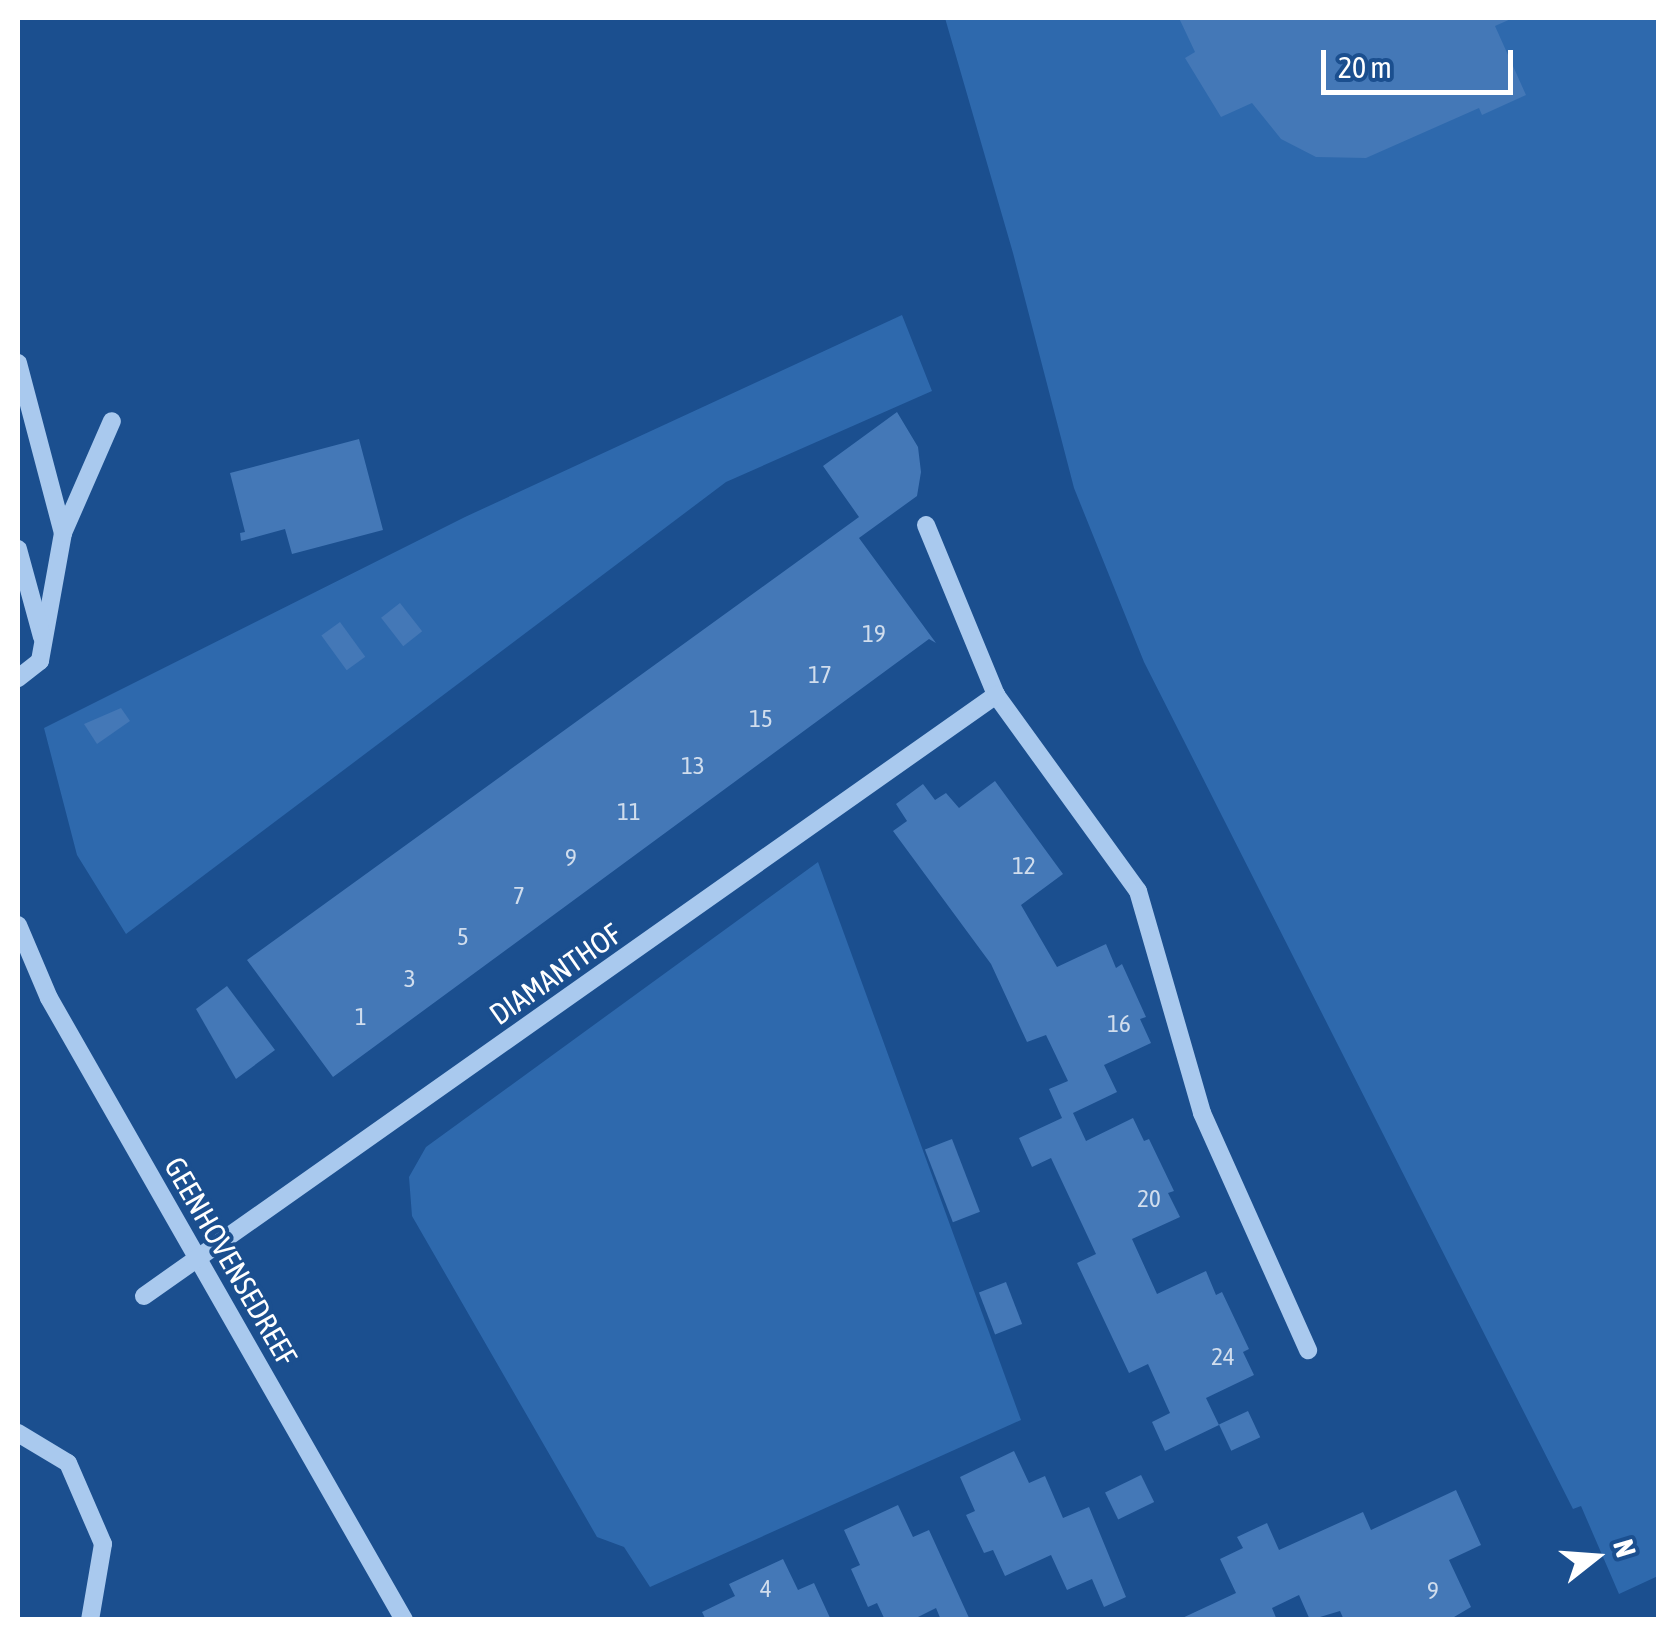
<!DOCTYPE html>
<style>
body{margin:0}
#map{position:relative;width:1676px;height:1637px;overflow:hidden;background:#1b4f8f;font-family:"Asap Condensed",sans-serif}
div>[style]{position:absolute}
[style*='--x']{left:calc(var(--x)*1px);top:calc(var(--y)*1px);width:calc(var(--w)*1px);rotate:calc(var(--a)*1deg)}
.green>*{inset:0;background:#2e69ad}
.building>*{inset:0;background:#4478b7;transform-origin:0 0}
.minor>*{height:18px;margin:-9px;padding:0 9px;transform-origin:9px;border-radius:9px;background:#a9c9ee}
span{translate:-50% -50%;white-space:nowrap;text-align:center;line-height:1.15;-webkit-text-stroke:8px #1b4f8f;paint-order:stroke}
.number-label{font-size:25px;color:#d0dded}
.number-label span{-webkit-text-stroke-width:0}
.street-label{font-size:30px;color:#fff}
.frame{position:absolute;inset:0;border:20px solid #fff;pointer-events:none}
.north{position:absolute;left:1546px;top:1507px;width:100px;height:100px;-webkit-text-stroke:8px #1b4f8f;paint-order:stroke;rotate:73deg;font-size:28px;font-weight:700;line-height:40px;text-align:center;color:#fff}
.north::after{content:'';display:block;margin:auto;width:35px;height:45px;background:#fff;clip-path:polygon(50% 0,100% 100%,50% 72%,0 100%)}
.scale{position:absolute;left:1321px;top:50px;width:192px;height:45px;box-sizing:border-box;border:5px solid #fff;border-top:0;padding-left:12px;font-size:30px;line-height:35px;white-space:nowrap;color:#fff;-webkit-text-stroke:8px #1b4f8f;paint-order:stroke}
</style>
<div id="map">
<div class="green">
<i style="clip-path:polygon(945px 18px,1658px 18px,1658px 1576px,1619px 1594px,1581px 1506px,1573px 1509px,1144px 662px,1074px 488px,1013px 253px)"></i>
<i style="clip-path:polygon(902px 315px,932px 391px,726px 482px,126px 934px,77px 855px,44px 728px,465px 517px)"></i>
<i style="clip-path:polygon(818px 862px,1021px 1420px,650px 1587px,624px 1547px,597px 1537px,412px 1216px,409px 1177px,426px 1147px)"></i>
</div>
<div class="building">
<i style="clip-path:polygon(1179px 18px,1513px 18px,1495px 26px,1526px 95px,1482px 115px,1479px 108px,1366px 158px,1316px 157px,1281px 139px,1252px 103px,1221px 117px,1185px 58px,1195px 52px)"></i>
<i style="clip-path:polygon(897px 412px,918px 447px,921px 472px,917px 496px,859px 538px,936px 643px,929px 639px,333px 1077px,247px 960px,859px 517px,823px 466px)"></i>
<i style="clip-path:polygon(359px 439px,383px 530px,292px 554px,285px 529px,241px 541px,240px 533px,245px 532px,230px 473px)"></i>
<i style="left:400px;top:603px;width:36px;height:24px;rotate:52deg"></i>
<i style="left:340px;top:622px;width:43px;height:23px;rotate:54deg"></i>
<i style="clip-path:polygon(121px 708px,130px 721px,97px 744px,84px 724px)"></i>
<i style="clip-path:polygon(995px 781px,1063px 874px,1021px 905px,1057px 967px,1106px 944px,1116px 968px,1122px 964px,1146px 1017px,1140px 1019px,1151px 1043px,1104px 1065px,1117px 1092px,1073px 1113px,1086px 1141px,1133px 1118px,1144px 1141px,1149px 1139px,1174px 1191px,1168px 1193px,1180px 1217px,1132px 1239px,1157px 1294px,1206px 1271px,1216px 1295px,1222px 1292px,1249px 1349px,1243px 1352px,1254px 1375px,1206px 1398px,1219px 1425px,1165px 1451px,1152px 1422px,1170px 1413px,1148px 1364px,1129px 1373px,1077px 1263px,1096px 1254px,1051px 1158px,1032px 1167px,1019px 1138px,1062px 1118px,1049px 1089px,1068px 1081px,1046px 1035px,1027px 1042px,991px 964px,893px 831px,907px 821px,896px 804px,923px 784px,935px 800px,946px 793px,959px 808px)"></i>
<i style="clip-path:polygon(227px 986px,275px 1050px,236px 1079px,196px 1009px)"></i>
<i style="left:952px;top:1139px;width:78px;height:29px;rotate:69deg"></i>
<i style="left:1006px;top:1282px;width:45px;height:29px;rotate:69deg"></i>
<i style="left:1248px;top:1411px;width:29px;height:32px;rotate:65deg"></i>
<i style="clip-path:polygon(1014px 1451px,1029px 1483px,1045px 1476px,1063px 1518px,1089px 1507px,1126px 1597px,1104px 1607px,1092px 1579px,1067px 1590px,1051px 1555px,1005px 1576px,993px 1550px,984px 1553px,966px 1515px,975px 1511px,960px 1477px)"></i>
<i style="left:1141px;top:1475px;width:30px;height:40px;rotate:64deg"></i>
<i style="clip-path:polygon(1456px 1490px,1481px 1545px,1449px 1560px,1471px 1607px,1449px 1620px,1344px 1620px,1340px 1611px,1310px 1620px,1299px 1595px,1272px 1608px,1277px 1620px,1178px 1620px,1236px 1593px,1220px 1559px,1243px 1548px,1237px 1537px,1267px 1523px,1279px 1550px,1363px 1512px,1371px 1530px)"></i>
<i style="clip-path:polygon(898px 1505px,913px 1537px,929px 1530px,970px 1620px,941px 1620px,936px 1608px,912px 1620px,885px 1620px,877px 1603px,868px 1607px,851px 1569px,860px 1565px,844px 1530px)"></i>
<i style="clip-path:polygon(783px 1559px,798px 1590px,814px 1583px,831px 1620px,706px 1620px,702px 1612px,735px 1596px,729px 1584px)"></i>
</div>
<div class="minor">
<i style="--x:18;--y:363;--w:176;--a:75.2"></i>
<i style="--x:63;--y:533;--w:130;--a:100.2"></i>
<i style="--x:40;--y:661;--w:28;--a:142"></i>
<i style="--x:926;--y:525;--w:184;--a:67.6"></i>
<i style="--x:63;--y:533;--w:122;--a:-66.4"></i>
<i style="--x:18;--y:549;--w:91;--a:74.7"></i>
<i style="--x:18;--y:925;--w:79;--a:67"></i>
<i style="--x:49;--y:998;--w:716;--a:60.28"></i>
<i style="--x:144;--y:1296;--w:1043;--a:-35.2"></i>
<i style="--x:996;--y:695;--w:242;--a:54.1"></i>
<i style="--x:1138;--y:891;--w:231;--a:73.9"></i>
<i style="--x:1202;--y:1113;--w:260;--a:65.9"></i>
<i style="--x:18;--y:1433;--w:58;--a:31"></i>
<i style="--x:68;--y:1463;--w:88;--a:66.6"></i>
<i style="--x:103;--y:1544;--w:77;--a:99.7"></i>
</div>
<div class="number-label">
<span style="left:874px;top:633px">19</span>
<span style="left:820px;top:674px">17</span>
<span style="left:761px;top:718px">15</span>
<span style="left:693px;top:765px">13</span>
<span style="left:629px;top:811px">11</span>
<span style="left:571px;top:857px">9</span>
<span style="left:1024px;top:865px">12</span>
<span style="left:519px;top:895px">7</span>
<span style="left:463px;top:936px">5</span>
<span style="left:410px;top:978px">3</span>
<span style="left:361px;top:1016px">1</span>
<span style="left:1119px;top:1023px">16</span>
<span style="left:1149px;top:1198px">20</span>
<span style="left:1223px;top:1356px">24</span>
<span style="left:766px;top:1588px">4</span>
<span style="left:1433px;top:1590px">9</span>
</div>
<div class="street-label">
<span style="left:555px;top:974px;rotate:-35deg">DIAMANTHOF</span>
<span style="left:231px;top:1261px;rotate:60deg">GEENHOVENSEDREEF</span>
</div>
<div class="frame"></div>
<div class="north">N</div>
<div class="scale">20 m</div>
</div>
